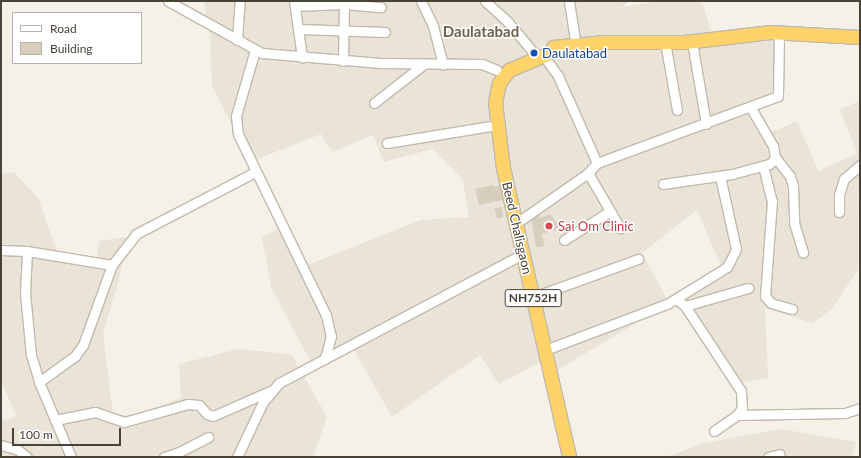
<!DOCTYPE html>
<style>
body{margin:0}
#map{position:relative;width:861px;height:458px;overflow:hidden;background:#f5f1e9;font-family:Lato,sans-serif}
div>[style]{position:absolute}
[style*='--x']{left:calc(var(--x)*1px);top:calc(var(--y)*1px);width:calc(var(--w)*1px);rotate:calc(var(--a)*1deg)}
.residential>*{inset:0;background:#e9e4d7}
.building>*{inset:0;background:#d7cebe;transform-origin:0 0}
.roads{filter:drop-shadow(1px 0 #c0baab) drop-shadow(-1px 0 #c0baab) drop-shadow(0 1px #c0baab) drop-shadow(0 -1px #c0baab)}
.minor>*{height:9px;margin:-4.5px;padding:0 4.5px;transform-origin:4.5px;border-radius:4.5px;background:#fff}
.highway>*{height:13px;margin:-6.5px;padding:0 6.5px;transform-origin:6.5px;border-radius:6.5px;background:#ffd369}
.dots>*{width:11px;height:11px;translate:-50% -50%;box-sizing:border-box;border:2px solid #fff;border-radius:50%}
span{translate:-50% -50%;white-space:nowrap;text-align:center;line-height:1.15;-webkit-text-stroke:3px #fff;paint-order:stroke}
.shield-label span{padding:1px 3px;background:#fff;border:1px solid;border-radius:3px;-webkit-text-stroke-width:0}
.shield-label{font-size:12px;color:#494237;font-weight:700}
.transit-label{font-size:13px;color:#164399}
.left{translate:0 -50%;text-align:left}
.health-label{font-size:13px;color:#be3a42}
.street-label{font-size:13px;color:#494237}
.quarter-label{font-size:15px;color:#6c614e;font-weight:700}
.frame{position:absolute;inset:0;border:2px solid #494237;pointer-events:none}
.legend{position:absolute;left:12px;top:12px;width:130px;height:52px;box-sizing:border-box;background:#fff;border:1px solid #b6b3af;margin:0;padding:5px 7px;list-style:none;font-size:12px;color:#494237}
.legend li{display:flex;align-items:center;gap:8px;height:20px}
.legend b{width:20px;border:1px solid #b6b3af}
.scale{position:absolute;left:12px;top:428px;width:109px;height:18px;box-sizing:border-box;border:2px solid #494237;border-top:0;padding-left:5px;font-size:12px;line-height:14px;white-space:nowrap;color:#494237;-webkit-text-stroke:3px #fff;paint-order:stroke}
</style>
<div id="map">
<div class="residential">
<i style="clip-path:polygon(204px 1px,628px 1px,623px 7px,656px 1px,702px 1px,715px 45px,783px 40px,783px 99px,757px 110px,770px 133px,797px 121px,818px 171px,857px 154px,840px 109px,860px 101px,858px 270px,831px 310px,812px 323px,765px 308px,768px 378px,740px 383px,684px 298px,723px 271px,697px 210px,642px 253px,669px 303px,556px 371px,540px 362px,499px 384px,480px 355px,392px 417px,353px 348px,315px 370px,271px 287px,262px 237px,284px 226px,305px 266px,421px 220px,469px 217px,463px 180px,432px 149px,384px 162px,373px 135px,332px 152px,321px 134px,250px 162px,212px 85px,210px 38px)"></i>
<i style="clip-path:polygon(14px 172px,38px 198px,59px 257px,97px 259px,99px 241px,126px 237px,119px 279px,103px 334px,113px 414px,132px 416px,181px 398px,179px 364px,238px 349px,291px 354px,327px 417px,313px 457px,1px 457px,1px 422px,16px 416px,1px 380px,1px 174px)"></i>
<i style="clip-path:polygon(781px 429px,856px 442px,852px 457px,666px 457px,704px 443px)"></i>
</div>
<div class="building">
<i style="clip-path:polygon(493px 185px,494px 187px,500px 186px,503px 200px,479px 205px,475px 189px)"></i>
<i style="left:501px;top:207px;width:10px;height:7px;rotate:73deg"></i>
<i style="clip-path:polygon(550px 214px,561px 228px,542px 234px,544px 246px,536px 247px,531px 216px,539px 215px,540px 218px)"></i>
</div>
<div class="roads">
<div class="minor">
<i style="--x:168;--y:1;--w:107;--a:29"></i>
<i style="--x:262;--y:53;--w:119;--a:4.8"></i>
<i style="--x:381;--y:63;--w:101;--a:0.6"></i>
<i style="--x:482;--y:64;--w:16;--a:22"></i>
<i style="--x:294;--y:1;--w:57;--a:81.9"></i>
<i style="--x:421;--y:1;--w:28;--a:64"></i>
<i style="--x:433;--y:26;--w:40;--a:75.6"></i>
<i style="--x:485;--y:1;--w:30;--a:42"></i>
<i style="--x:507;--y:21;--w:39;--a:50"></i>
<i style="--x:569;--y:1;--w:46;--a:81.2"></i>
<i style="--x:295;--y:6;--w:49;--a:-2.3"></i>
<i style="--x:344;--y:4;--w:37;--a:5"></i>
<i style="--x:300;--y:29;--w:85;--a:2"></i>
<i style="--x:237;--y:40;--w:39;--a:-86"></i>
<i style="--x:665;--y:42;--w:69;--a:80"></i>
<i style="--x:692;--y:42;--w:83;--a:80.3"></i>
<i style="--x:255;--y:50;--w:69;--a:106.1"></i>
<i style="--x:236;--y:116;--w:18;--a:84"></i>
<i style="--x:238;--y:134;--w:201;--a:64.1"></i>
<i style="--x:326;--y:315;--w:22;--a:77"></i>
<i style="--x:331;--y:336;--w:24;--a:105"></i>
<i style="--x:543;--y:55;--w:26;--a:54"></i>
<i style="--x:558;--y:76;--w:95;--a:65.9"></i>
<i style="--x:343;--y:61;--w:60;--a:-89"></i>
<i style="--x:374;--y:103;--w:63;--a:-38"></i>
<i style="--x:387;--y:143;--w:105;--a:-9.3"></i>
<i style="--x:775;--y:157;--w:24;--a:52"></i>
<i style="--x:790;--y:176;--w:10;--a:73"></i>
<i style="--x:793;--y:186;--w:37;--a:88"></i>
<i style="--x:794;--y:223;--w:31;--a:73"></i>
<i style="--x:763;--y:166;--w:36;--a:76"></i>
<i style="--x:772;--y:201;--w:95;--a:94.2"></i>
<i style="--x:765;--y:296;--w:9;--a:49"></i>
<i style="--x:771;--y:303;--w:22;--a:16"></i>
<i style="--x:588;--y:173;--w:64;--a:59.8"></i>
<i style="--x:663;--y:184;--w:70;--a:-8.2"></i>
<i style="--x:732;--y:174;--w:38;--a:-15"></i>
<i style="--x:769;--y:164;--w:5;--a:-37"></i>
<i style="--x:773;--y:161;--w:4;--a:-63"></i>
<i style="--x:775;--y:157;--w:11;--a:-100"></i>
<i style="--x:773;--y:146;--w:44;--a:-120.1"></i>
<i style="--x:839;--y:212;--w:17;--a:-90"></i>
<i style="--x:839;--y:195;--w:17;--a:-73"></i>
<i style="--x:844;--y:179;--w:21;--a:-41"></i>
<i style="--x:515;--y:224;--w:89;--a:-34.9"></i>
<i style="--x:588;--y:173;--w:13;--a:-48"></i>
<i style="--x:597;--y:163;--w:193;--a:-20.3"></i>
<i style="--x:778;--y:96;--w:64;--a:-89.1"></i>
<i style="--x:564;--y:240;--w:54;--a:-32.2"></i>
<i style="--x:1;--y:250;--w:26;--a:2"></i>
<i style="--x:27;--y:251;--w:86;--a:9.4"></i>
<i style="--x:27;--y:251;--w:42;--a:92.7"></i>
<i style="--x:25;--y:293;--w:62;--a:84.5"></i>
<i style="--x:31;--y:355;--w:28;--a:73"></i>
<i style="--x:39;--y:382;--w:82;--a:66.9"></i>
<i style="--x:533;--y:297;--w:112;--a:-19.9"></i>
<i style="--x:676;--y:299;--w:11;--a:38"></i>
<i style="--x:685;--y:306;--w:102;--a:56.6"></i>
<i style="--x:741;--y:391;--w:17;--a:87"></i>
<i style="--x:742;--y:408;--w:9;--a:126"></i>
<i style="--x:737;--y:415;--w:28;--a:145"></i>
<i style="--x:685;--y:306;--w:66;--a:-15.9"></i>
<i style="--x:545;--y:350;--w:130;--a:-20.7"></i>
<i style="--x:667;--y:304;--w:70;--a:-31.7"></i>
<i style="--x:727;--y:267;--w:20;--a:-63"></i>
<i style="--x:736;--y:249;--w:75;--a:-102.4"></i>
<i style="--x:39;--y:382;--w:44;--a:-35.8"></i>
<i style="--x:75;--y:356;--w:14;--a:-54"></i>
<i style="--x:83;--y:345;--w:85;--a:-70.1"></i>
<i style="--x:112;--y:265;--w:39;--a:-52"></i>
<i style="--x:136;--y:234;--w:134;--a:-27.5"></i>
<i style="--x:737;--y:415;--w:108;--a:-1.1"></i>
<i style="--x:845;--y:413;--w:16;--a:-18"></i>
<i style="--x:55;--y:420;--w:41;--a:-11.3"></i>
<i style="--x:95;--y:412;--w:31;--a:19"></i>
<i style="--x:124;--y:422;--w:66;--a:-15.7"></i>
<i style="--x:188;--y:404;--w:11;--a:5"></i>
<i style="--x:199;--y:405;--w:12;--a:48"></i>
<i style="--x:207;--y:414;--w:6;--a:18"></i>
<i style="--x:213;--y:416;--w:62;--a:-23.7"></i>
<i style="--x:1;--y:445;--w:18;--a:16"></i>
<i style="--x:18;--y:450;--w:11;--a:38"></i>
<i style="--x:164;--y:457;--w:16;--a:-18"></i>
<i style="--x:179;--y:452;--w:33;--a:-27"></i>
<i style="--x:237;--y:457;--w:61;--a:-64.7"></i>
<i style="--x:263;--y:402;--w:25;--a:-50"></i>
<i style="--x:279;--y:383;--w:276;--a:-27.9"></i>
<i style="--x:768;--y:457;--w:12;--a:-14"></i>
</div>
<div class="highway">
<i style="--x:553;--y:47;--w:51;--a:-5.6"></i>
<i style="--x:604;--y:42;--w:81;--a:0"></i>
<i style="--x:685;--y:42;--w:86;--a:-6.7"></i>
<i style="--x:770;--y:32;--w:90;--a:3.2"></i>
<i style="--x:561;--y:48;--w:56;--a:157.1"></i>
<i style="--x:509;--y:70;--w:16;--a:128"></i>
<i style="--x:499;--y:83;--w:19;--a:102"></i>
<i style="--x:495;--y:102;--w:66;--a:83.1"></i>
<i style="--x:503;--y:168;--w:296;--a:77.1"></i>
</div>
</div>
<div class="dots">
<i style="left:534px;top:53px;background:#1a4fb4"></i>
<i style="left:549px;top:226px;background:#e0444e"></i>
</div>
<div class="shield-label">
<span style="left:533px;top:298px">NH752H</span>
</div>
<div class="transit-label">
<span class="left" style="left:542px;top:53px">Daulatabad</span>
</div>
<div class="health-label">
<span class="left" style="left:558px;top:226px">Sai Om Clinic</span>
</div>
<div class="street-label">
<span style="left:517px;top:228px;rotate:77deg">Beed Chalisgaon</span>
</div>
<div class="quarter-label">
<span style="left:481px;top:32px">Daulatabad</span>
</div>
<div class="frame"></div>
<ul class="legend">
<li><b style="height:5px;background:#fff"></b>Road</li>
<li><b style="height:11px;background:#d7cebe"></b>Building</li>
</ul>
<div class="scale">100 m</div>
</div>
